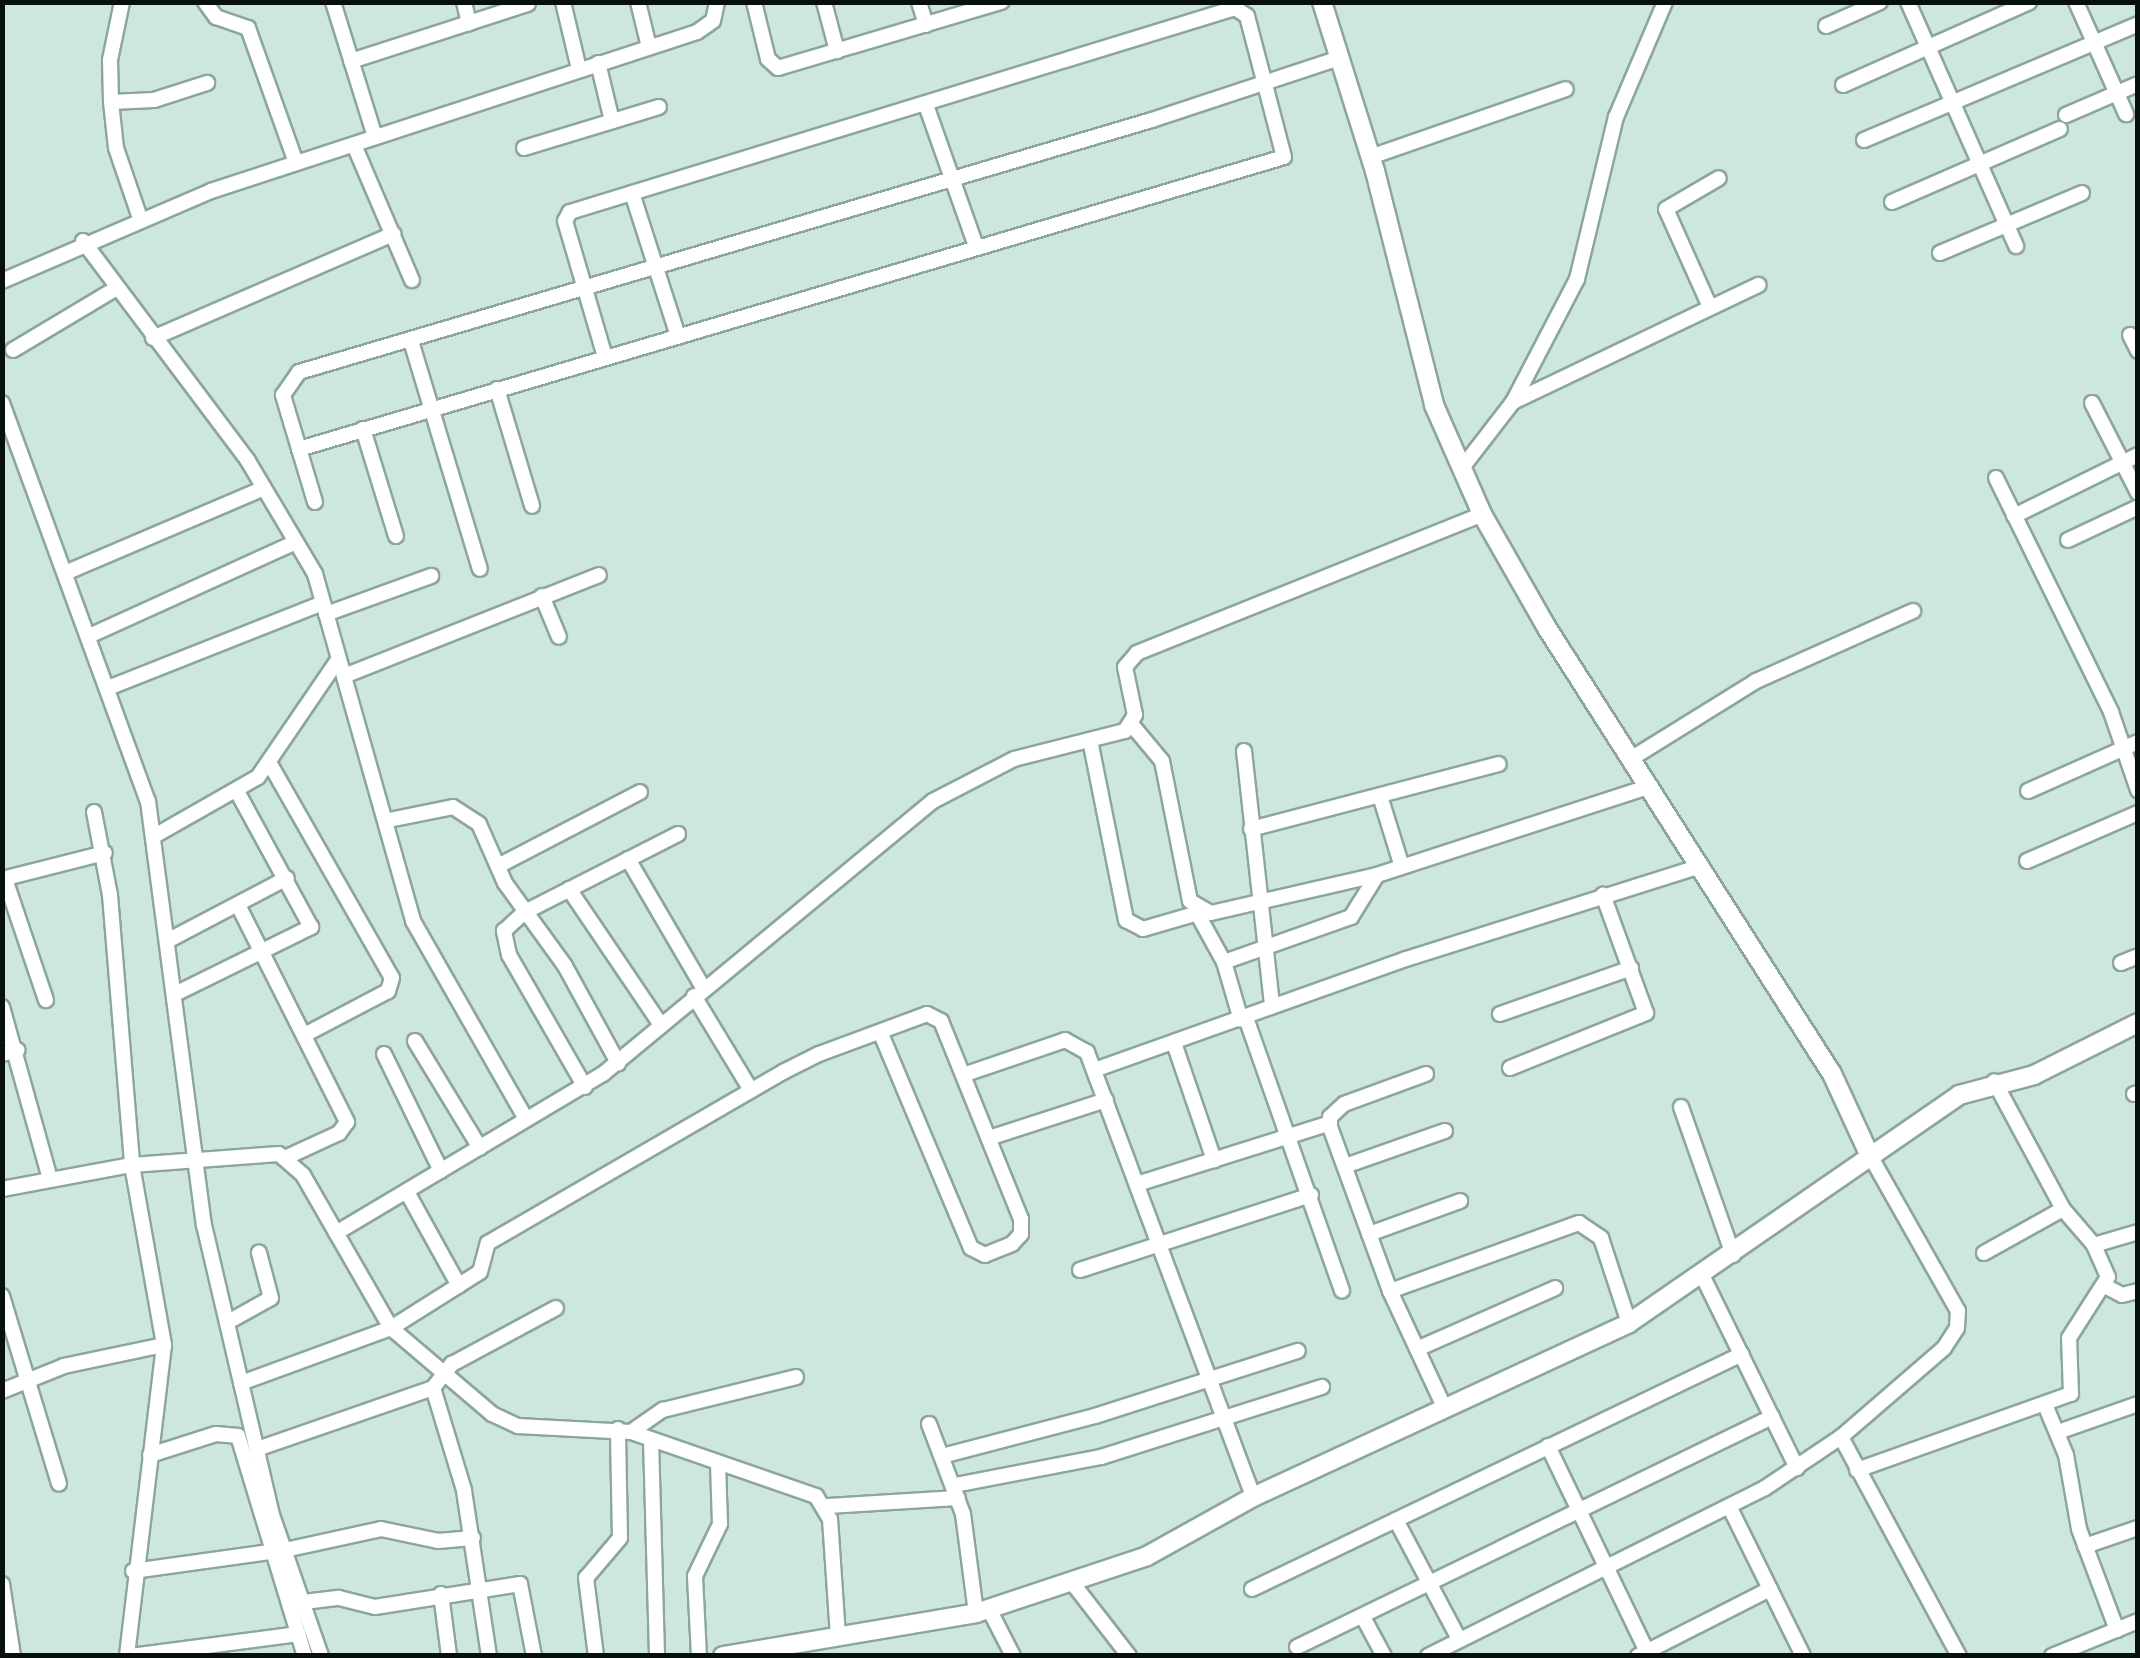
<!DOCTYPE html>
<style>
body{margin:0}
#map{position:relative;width:2140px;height:1658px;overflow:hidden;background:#cde7df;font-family:"Varela Round",sans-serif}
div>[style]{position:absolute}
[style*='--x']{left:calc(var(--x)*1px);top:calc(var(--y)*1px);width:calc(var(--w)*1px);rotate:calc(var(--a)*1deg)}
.roads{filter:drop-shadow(2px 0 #8da59e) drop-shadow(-2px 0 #8da59e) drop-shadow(0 2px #8da59e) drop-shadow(0 -2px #8da59e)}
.minor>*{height:14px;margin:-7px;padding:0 7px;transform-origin:7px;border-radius:7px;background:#fff}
.tertiary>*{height:18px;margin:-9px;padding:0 9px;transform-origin:9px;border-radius:9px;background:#fff}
span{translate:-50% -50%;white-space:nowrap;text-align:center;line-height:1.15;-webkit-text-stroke:8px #daf4ec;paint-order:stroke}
.frame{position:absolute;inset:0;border:5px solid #08100e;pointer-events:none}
</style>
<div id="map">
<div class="roads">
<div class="minor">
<i style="--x:122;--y:2;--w:59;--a:101.7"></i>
<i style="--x:110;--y:60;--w:42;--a:88.6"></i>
<i style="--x:111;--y:102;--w:46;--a:83.8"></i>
<i style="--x:116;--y:148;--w:74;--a:71.1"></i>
<i style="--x:205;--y:2;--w:19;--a:54"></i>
<i style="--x:216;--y:17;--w:34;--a:19"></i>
<i style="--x:248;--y:28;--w:143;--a:70.4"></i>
<i style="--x:333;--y:2;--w:141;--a:72.7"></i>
<i style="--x:464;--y:2;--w:22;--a:77"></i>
<i style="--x:563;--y:2;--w:69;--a:76.6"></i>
<i style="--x:638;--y:2;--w:46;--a:76.3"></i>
<i style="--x:754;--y:2;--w:59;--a:76.2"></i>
<i style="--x:768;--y:59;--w:13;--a:42"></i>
<i style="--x:778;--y:68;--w:233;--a:-16.5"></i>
<i style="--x:824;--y:2;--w:51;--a:75.1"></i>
<i style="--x:919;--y:2;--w:24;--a:73"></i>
<i style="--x:1908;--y:2;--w:267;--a:66.1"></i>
<i style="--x:2076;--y:2;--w:123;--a:65.9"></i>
<i style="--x:1826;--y:26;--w:59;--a:-24"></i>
<i style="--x:351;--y:61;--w:186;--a:-17.9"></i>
<i style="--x:598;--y:63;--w:60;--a:76.4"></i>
<i style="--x:1843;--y:85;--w:204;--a:-24"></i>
<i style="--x:111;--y:102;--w:43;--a:-2.7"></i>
<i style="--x:154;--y:100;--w:56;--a:-17.8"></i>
<i style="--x:926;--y:105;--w:150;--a:70.5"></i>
<i style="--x:2066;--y:115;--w:78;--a:-23.3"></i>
<i style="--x:1864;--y:140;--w:298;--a:-22.9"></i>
<i style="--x:354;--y:145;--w:147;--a:66.8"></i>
<i style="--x:524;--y:148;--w:141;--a:-16.9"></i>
<i style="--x:1370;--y:157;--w:207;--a:-19.1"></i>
<i style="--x:632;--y:193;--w:150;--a:72.2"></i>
<i style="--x:1892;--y:202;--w:183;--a:-23.5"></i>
<i style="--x:83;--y:241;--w:275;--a:53.1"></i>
<i style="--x:248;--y:461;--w:131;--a:59.3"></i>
<i style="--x:315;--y:574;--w:361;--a:74.2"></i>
<i style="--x:413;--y:921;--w:228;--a:60.3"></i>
<i style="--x:1940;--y:253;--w:154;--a:-22.9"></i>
<i style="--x:2;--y:281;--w:228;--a:-23.3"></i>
<i style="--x:211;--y:191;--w:511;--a:-18.12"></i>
<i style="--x:697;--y:32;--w:19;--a:-35"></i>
<i style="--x:713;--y:21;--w:19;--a:-78"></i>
<i style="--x:1710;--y:307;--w:107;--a:-114.2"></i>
<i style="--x:1666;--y:209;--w:61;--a:-30.3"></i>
<i style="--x:2130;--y:335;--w:18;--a:63"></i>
<i style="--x:153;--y:338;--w:262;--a:-23.4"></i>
<i style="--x:411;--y:341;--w:238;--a:73.2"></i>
<i style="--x:13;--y:350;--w:119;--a:-30.9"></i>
<i style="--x:497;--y:389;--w:122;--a:73.3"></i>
<i style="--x:1513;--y:402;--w:272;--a:-25.5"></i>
<i style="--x:2;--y:403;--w:424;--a:69.9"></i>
<i style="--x:148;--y:801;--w:428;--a:82.5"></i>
<i style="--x:204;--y:1225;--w:298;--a:76.8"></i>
<i style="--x:272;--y:1515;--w:149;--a:70.8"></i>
<i style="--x:2092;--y:403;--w:101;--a:62.9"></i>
<i style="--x:363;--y:429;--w:112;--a:72.9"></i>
<i style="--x:299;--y:449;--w:1027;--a:-16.51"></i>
<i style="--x:1284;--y:157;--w:146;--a:-104.7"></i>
<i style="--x:1247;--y:16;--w:14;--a:-146"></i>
<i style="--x:1235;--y:8;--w:696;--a:162.95"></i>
<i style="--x:570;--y:212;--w:10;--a:119"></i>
<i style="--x:565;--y:221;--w:142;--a:73.6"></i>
<i style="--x:1465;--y:464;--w:78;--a:-52.3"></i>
<i style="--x:1513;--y:402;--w:139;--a:-62.5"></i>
<i style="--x:1577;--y:279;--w:167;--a:-76.5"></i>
<i style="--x:1616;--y:117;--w:125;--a:-66.9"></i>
<i style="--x:1996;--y:478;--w:261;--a:63.8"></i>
<i style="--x:2111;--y:712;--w:83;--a:70.9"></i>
<i style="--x:315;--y:502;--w:112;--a:-106.7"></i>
<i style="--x:283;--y:395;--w:28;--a:-55"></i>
<i style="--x:299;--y:372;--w:889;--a:-16.46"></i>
<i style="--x:1152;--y:120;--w:198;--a:-18.3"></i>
<i style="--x:2014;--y:516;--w:138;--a:-26.2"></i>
<i style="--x:2068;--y:540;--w:77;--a:-25.2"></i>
<i style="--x:65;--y:573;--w:216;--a:-23.1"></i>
<i style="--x:542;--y:596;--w:44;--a:67.5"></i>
<i style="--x:326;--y:614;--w:112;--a:-19.9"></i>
<i style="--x:89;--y:636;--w:227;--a:-24.4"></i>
<i style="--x:344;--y:676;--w:274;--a:-21.6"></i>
<i style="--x:108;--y:688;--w:231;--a:-21.6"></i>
<i style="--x:1132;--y:725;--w:47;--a:50.2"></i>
<i style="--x:1162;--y:761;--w:143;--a:78.7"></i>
<i style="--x:1190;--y:901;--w:24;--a:30"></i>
<i style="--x:1211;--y:913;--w:170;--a:-12.9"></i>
<i style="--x:1377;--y:875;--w:288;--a:-18"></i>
<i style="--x:1090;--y:740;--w:184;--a:78.7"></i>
<i style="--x:1126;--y:920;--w:19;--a:28"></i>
<i style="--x:1143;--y:929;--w:60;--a:-16.3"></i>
<i style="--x:1244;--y:751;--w:257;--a:83.7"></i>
<i style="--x:1632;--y:758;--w:146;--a:-31.8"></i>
<i style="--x:1756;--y:681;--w:172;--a:-24"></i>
<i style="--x:270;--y:764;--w:246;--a:60.3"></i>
<i style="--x:392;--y:978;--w:14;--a:107"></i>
<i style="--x:388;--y:991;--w:90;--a:152.3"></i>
<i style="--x:2028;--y:791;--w:120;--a:-24"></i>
<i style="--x:1381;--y:799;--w:71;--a:72.8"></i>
<i style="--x:94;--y:812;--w:85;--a:79.1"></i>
<i style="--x:110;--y:895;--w:271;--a:85.3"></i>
<i style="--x:132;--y:1165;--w:183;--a:79.9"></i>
<i style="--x:164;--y:1345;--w:313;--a:96.8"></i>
<i style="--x:389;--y:820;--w:65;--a:-11.5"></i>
<i style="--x:453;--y:807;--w:31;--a:33"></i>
<i style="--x:479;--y:824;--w:64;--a:66.2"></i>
<i style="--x:505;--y:883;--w:102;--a:54.1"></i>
<i style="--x:565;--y:966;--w:111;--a:61.3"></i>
<i style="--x:1251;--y:829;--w:256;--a:-14.7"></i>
<i style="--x:156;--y:835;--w:117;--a:-29.6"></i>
<i style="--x:258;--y:777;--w:140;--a:-55.7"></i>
<i style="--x:628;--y:859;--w:151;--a:59.7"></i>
<i style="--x:2027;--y:861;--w:121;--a:-23.4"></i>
<i style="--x:498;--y:866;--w:160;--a:-27.5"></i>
<i style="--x:2;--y:879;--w:106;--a:-14.2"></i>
<i style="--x:5;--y:879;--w:128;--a:71.3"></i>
<i style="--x:569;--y:889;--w:164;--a:55.9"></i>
<i style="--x:238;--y:905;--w:243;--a:63.3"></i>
<i style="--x:347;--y:1122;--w:14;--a:126"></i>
<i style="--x:339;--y:1133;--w:60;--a:155.2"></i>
<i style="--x:1197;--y:913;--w:56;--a:61.1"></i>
<i style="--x:1224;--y:962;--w:60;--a:73.7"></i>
<i style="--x:169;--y:940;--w:133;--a:-27.7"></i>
<i style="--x:1224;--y:962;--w:135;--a:-19.5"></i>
<i style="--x:1351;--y:917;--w:49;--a:-58.2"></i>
<i style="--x:2121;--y:963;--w:18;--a:-22"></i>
<i style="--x:175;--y:994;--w:152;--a:-26.2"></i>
<i style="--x:311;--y:927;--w:155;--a:-118.6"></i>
<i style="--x:694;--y:996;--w:110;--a:58.8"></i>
<i style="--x:2;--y:1007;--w:179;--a:74.4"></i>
<i style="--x:1500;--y:1014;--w:139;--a:-19.3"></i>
<i style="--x:1246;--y:1018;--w:289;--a:70.6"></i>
<i style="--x:415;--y:1041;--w:125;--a:58.7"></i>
<i style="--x:1174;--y:1043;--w:124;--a:71.1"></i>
<i style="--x:2;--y:1054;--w:16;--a:-14"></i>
<i style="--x:384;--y:1054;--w:130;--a:64"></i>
<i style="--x:1510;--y:1068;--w:147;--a:-22"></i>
<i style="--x:1646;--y:1013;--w:126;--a:-110"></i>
<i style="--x:1097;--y:1069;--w:328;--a:-19.6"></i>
<i style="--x:1406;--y:959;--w:305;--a:-17.5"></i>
<i style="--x:1426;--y:1074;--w:87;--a:159.9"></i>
<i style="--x:1344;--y:1104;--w:19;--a:137"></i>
<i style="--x:1330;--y:1117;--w:10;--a:90"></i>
<i style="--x:1330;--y:1127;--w:175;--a:69.9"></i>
<i style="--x:1390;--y:1291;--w:128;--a:65"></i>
<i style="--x:963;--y:1075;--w:108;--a:-18.9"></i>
<i style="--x:1065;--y:1040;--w:25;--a:29"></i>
<i style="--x:1087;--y:1052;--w:475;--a:69.5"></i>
<i style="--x:585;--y:1087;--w:152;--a:-119.9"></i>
<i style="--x:509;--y:955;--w:25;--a:-102"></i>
<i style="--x:504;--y:931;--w:26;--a:-43"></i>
<i style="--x:523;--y:913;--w:174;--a:-27"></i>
<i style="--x:2134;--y:1094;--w:4;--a:-14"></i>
<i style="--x:1681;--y:1107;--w:157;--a:70.6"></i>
<i style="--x:989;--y:1138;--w:123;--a:-18"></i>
<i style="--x:1345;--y:1166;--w:106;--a:-19.3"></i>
<i style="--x:1137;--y:1184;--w:202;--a:-17.5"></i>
<i style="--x:2;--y:1189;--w:132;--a:-10.5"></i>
<i style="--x:132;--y:1165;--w:147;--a:-4.3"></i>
<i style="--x:279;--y:1154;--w:32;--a:41"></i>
<i style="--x:303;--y:1175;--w:177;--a:60.1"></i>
<i style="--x:391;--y:1328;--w:133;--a:40.4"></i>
<i style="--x:492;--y:1414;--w:29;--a:25"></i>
<i style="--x:518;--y:1426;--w:113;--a:3"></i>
<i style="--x:631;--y:1432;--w:196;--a:19.1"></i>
<i style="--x:816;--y:1496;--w:27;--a:59"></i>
<i style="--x:830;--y:1519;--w:117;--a:86.1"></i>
<i style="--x:407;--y:1192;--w:107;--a:61"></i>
<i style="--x:336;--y:1233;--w:311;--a:-30.8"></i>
<i style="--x:603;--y:1074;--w:428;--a:-39.6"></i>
<i style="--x:933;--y:801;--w:91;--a:-27.4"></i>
<i style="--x:1014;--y:759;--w:114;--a:-14.2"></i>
<i style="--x:1125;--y:731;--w:19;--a:-58"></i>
<i style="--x:1135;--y:715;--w:49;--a:-101.8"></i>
<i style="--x:1125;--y:667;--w:18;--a:-49"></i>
<i style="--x:1137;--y:653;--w:372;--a:-21.9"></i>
<i style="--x:1369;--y:1234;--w:97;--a:-19.9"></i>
<i style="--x:2094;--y:1245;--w:46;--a:-16.5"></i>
<i style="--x:1984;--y:1253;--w:90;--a:-29.1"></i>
<i style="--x:1080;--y:1270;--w:243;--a:-18"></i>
<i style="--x:1703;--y:1277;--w:213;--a:63.8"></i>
<i style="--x:2105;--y:1286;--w:19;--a:28"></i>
<i style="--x:2122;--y:1295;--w:16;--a:-14"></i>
<i style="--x:1390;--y:1291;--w:201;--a:-19.8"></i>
<i style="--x:1579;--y:1223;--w:27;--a:34"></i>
<i style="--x:1601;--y:1238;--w:89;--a:71.8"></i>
<i style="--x:2;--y:1296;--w:196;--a:73.1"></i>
<i style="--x:228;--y:1322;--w:49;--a:-29.2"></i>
<i style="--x:271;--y:1298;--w:47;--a:-104.9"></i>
<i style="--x:1417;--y:1349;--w:151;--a:-23.8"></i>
<i style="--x:241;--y:1383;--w:160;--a:-20.1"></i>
<i style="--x:391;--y:1328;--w:105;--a:-32.2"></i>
<i style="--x:480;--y:1272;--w:30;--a:-75"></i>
<i style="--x:488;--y:1243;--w:341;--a:-30.1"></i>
<i style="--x:783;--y:1072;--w:40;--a:-26.6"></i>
<i style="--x:819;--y:1054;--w:115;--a:-20.3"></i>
<i style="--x:927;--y:1014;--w:16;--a:27"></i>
<i style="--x:941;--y:1021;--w:214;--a:68"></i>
<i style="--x:1021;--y:1219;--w:15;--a:90"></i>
<i style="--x:1021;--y:1234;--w:13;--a:132"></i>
<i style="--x:1012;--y:1244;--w:29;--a:158"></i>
<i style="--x:985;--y:1255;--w:16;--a:-153"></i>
<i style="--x:971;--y:1248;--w:234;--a:-112.8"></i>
<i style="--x:2;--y:1391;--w:67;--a:-22"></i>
<i style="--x:64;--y:1366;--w:102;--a:-11.9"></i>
<i style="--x:2046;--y:1407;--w:52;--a:67.4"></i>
<i style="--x:2066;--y:1455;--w:75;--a:80"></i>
<i style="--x:2079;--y:1529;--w:108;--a:69.4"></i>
<i style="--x:929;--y:1424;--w:96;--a:69.3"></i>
<i style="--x:963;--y:1514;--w:100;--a:82.5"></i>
<i style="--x:631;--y:1432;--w:39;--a:-35"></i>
<i style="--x:663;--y:1410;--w:137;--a:-13.9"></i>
<i style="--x:2058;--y:1432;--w:85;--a:-19.3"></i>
<i style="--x:1841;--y:1437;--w:249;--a:61.7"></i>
<i style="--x:651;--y:1440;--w:216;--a:88.4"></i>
<i style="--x:1548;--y:1446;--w:233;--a:64.3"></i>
<i style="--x:257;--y:1449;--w:186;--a:-19.1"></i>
<i style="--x:150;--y:1455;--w:69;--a:-17.7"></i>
<i style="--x:216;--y:1434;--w:22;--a:5"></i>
<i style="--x:238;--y:1436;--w:230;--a:73.1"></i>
<i style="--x:942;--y:1456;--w:158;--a:-14.7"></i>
<i style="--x:1095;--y:1416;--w:213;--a:-17.8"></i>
<i style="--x:1857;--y:1470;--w:227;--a:-19.6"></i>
<i style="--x:2071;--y:1394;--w:56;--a:-92"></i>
<i style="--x:2069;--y:1338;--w:72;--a:-57.4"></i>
<i style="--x:2108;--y:1277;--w:35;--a:-114"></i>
<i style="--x:2094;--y:1245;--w:48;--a:-130.7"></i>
<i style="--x:2063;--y:1209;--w:145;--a:-118.3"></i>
<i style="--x:955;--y:1485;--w:149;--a:-10.9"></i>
<i style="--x:1101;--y:1457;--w:232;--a:-17.6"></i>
<i style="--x:827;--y:1506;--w:131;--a:-3.5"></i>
<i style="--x:1729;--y:1506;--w:167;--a:63.7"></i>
<i style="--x:1396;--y:1520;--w:132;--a:62.1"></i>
<i style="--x:2085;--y:1546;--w:56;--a:-18.8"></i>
<i style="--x:285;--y:1550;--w:98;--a:-12.3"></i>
<i style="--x:381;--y:1529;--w:58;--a:11.9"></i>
<i style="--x:438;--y:1541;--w:35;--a:-5"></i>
<i style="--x:133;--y:1571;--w:138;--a:-7.9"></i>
<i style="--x:2;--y:1584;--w:73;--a:81.3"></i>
<i style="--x:1074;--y:1585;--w:90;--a:52.2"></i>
<i style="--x:1252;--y:1589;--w:543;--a:-25.62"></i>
<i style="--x:441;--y:1594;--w:63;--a:82.6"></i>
<i style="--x:304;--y:1602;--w:35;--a:-7"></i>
<i style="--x:339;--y:1598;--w:37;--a:14"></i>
<i style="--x:375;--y:1607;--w:147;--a:-9"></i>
<i style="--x:520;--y:1584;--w:73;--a:79"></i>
<i style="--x:989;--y:1609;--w:53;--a:62.9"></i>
<i style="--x:1363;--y:1617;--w:44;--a:61.7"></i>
<i style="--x:1297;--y:1647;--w:528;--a:-25.84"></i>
<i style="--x:131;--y:1656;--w:169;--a:-7.5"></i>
<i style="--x:489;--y:1656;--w:168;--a:-98.6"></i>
<i style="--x:464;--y:1490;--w:107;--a:-106.9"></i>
<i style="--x:433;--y:1388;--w:31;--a:-52"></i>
<i style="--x:452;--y:1364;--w:118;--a:-28.3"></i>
<i style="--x:596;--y:1656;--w:79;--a:-97.3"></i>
<i style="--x:586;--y:1578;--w:52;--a:-49.6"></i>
<i style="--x:620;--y:1538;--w:109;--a:-91.1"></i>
<i style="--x:699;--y:1656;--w:80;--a:-92.9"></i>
<i style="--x:695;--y:1576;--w:58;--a:-64.3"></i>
<i style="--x:720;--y:1524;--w:61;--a:-91.9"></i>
<i style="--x:1428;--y:1656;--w:377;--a:-26.5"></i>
<i style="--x:1765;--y:1488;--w:92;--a:-33.9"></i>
<i style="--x:1841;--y:1437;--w:136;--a:-40.8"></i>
<i style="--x:1944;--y:1348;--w:24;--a:-57"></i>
<i style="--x:1957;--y:1328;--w:17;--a:-87"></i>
<i style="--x:1958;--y:1311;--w:180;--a:-119.5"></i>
<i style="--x:1638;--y:1656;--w:148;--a:-26.9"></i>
<i style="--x:2052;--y:1656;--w:93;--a:-22.1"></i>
</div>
<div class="tertiary">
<i style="--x:1322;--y:2;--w:177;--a:72.6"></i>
<i style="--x:1375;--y:171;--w:241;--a:75.8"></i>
<i style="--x:1434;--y:405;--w:119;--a:66.2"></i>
<i style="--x:1482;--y:514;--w:131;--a:60.3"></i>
<i style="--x:1547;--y:628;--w:529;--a:57.42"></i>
<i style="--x:1832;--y:1074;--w:88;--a:65.2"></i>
<i style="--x:723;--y:1656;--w:257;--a:-9.6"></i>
<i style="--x:976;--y:1613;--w:180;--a:-18.4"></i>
<i style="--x:1147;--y:1556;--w:121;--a:-29.1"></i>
<i style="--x:1253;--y:1497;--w:414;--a:-24.8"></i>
<i style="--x:1629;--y:1323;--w:401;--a:-34.6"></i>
<i style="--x:1959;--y:1095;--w:78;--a:-14.9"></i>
<i style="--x:2034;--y:1075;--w:116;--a:-26.6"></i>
</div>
</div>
<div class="frame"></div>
</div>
